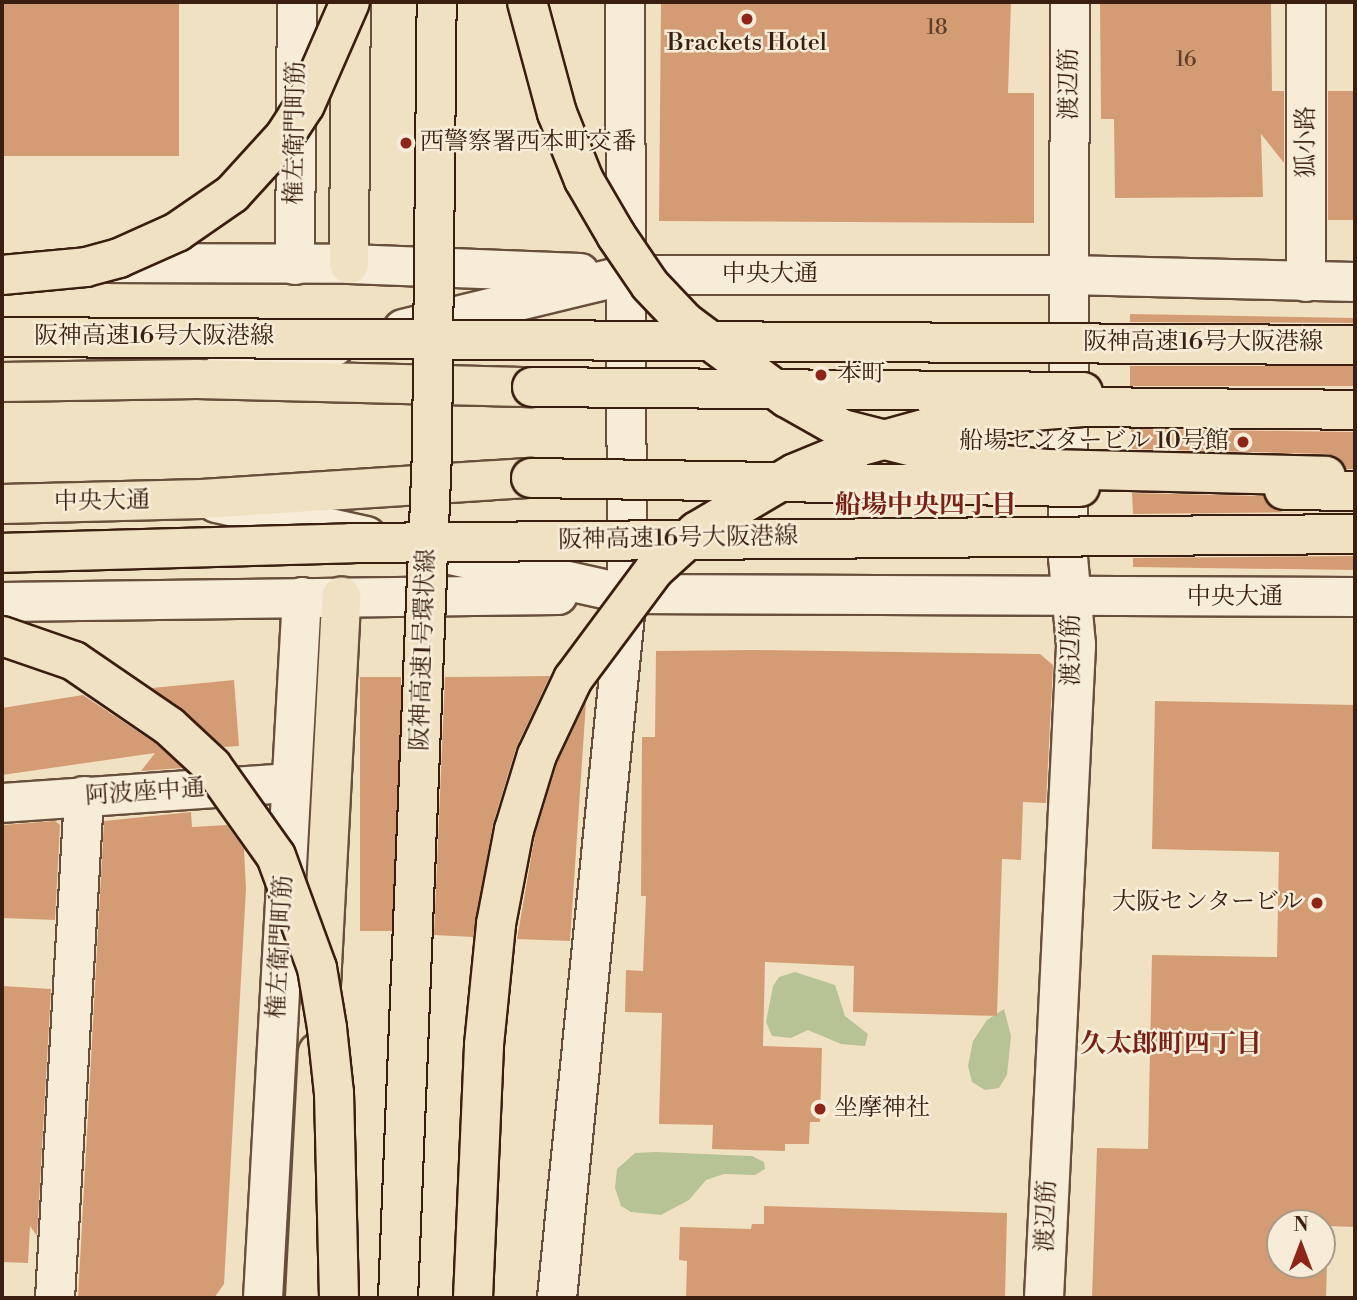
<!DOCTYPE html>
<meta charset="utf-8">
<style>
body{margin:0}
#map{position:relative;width:1357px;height:1300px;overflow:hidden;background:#f1e1c3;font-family:"Libre Bodoni","Noto Serif JP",serif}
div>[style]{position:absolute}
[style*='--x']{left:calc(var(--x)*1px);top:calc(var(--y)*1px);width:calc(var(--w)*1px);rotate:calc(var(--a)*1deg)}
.green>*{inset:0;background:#b7c395}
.building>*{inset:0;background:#d49c75;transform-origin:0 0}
.roads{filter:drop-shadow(2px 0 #684f3c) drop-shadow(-2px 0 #684f3c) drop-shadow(0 2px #684f3c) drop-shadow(0 -2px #684f3c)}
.minor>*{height:38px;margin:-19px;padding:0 19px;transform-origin:19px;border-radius:19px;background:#f6ecd8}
.tertiary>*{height:38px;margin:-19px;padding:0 19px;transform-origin:19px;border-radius:19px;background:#f6ecd8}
.primary>*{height:38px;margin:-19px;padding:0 19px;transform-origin:19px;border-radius:19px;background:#f1e1c3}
.motorway>*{height:38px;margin:-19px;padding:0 19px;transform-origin:19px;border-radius:19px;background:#f1e1c3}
.bridges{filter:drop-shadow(2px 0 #3a1e0f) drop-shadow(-2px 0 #3a1e0f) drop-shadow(0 2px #3a1e0f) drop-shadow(0 -2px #3a1e0f)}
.primary-bridge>*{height:38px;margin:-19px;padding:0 19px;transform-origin:19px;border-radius:19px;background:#f1e1c3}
.motorway-bridge>*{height:38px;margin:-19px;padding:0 19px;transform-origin:19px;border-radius:19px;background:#f1e1c3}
.dots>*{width:19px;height:19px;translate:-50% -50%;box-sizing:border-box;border:4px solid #f6ecd8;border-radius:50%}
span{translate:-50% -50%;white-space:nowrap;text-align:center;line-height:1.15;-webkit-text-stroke:5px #f6ecd8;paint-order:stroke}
.number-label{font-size:21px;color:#603e28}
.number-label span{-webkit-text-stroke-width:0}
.poi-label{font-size:24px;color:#3a1e0f}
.left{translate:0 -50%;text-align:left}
.right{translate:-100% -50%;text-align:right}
.street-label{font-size:24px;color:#3a1e0f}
.neighbourhood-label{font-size:26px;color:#7a1f14;font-weight:700}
.frame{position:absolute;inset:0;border:4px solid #3a1e0f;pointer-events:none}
.north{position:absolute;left:1266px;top:1209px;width:70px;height:70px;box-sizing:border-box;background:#f6ecd8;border:2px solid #ab9a88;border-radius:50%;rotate:0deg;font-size:19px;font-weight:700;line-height:28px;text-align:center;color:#3a1e0f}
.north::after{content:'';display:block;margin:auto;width:24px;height:32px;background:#8f2418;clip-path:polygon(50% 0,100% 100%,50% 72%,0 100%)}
</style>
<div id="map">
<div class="green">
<i style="clip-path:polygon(795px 972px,835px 985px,845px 1016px,868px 1034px,865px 1046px,841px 1044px,808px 1030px,791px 1038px,772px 1036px,766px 1022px,773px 986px,779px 977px)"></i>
<i style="clip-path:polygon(1004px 1009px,1011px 1036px,1007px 1075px,999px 1088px,985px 1090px,972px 1082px,968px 1066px,973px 1041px,987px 1020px)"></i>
<i style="clip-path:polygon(656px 1152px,752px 1156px,764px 1162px,765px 1169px,755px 1175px,724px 1174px,706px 1180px,689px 1200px,661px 1215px,631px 1212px,621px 1206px,615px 1188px,617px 1169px,635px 1153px)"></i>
</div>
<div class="building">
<i style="left:2px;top:2px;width:177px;height:154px"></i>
<i style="clip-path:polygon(661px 2px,1011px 2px,1008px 93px,1034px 93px,1034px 223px,659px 221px)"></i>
<i style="clip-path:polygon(1100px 2px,1271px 2px,1272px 91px,1284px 91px,1284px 163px,1261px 134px,1263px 197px,1115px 198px,1114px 119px,1101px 119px)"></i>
<i style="left:1328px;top:91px;width:27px;height:129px"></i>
<i style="clip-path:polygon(1130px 314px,1355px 318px,1355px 323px,1130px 322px)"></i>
<i style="left:1130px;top:366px;width:225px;height:20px"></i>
<i style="clip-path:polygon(1131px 429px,1355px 432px,1355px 469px,1346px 469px,1338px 458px,1327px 454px,1132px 449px)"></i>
<i style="clip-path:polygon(1132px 493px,1264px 496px,1272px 508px,1283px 512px,1322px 512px,1133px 514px)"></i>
<i style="clip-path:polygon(1355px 556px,1355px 570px,1133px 567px,1133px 558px)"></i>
<i style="clip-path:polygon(755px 650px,1040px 654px,1053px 665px,1046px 803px,1023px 802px,1021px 860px,1002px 859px,997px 1016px,853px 1012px,854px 966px,765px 962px,763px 1046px,822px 1048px,820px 1122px,810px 1122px,809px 1144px,785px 1144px,785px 1151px,712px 1149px,713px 1125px,659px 1124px,662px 1013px,625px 1012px,626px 970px,643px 971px,646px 896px,641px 896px,642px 737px,655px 737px,656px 651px)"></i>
<i style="clip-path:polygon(550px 676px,516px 748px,493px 824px,473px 937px,434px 935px,445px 677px)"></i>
<i style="left:360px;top:677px;width:41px;height:254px"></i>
<i style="clip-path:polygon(234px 680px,239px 746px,224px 747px,152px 688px)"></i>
<i style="clip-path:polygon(83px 695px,155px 743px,183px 768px,141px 771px,155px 753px,2px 775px,2px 708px)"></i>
<i style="clip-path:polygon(evenodd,1155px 701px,1355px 705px,1355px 1227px,1328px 1226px,1326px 1298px,1092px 1298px,1097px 1148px,1148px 1149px,1152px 955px,1277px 957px,1279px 852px,1152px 849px,1155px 701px,1280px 1223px,1322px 1223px,1322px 1265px,1280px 1265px,1280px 1223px)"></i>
<i style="clip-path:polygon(586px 702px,570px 941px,517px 939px,535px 835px,557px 763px)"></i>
<i style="clip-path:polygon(191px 812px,192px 827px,227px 825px,244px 849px,246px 889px,224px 1284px,214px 1298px,78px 1298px,104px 821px)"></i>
<i style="clip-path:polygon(55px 821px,60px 825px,55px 920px,2px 918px,2px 825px)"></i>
<i style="clip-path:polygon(2px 986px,51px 989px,37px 1236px,30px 1226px,28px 1263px,2px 1262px)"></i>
<i style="clip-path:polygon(764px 1206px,1007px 1213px,1005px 1298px,686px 1298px,687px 1261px,679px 1260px,680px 1227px,751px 1229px,752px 1224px,764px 1224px)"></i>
</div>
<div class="roads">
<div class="minor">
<i style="--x:1306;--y:2;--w:280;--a:90"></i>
<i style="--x:295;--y:265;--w:263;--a:-89.6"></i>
<i style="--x:2;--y:803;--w:288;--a:-4"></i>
<i style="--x:55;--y:1298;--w:503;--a:-86.69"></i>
<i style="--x:263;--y:1298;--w:702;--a:-86.82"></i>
<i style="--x:557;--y:1298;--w:707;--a:-84.32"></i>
<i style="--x:627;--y:594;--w:592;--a:-90.19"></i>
<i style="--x:1044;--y:1298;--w:654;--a:-87.19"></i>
<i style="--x:1076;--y:645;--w:88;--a:-95.2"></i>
<i style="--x:1068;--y:557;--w:555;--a:-89.79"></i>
</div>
<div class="tertiary">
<i style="--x:102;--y:263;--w:247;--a:0.2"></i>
<i style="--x:349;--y:264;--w:231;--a:2.2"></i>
<i style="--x:403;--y:329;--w:230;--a:-13.6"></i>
<i style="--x:627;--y:275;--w:440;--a:0"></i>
<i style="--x:1067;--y:275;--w:288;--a:1.4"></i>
<i style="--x:220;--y:374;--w:118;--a:-13.7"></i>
<i style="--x:216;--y:503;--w:154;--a:12.4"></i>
<i style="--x:428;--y:550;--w:204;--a:12.5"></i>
<i style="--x:627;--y:594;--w:728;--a:0.24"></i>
<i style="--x:2;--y:602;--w:556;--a:-0.72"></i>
</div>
<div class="primary">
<i style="--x:2;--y:382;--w:195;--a:-0.9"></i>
<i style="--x:197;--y:379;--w:335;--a:1.4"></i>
<i style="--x:2;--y:504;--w:200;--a:-1.4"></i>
<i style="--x:202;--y:499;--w:330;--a:-3.7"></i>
</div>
<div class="motorway">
<i style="--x:349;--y:264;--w:262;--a:-89.6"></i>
<i style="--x:321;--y:985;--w:389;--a:-87"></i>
<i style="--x:305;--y:1298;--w:246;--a:-87"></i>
</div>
</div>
<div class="bridges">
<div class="primary-bridge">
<i style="--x:532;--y:387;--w:551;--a:0.52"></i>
<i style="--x:531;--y:478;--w:549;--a:0.94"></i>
<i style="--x:1284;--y:490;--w:71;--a:0.8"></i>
</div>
<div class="motorway-bridge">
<i style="--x:527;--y:2;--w:115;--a:74.9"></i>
<i style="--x:557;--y:113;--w:72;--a:68.1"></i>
<i style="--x:584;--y:180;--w:64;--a:59.8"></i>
<i style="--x:616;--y:235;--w:60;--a:55.8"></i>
<i style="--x:650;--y:285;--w:51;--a:46.6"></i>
<i style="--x:685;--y:322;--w:127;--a:36.7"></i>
<i style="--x:787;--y:398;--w:63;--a:29.4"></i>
<i style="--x:842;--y:429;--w:134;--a:14.2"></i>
<i style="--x:972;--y:462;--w:74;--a:5.4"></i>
<i style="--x:1046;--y:469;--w:280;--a:1.4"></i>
<i style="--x:2;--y:275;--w:84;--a:-5.4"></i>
<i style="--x:86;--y:267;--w:34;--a:-15"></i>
<i style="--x:119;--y:258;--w:64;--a:-24.1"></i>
<i style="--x:177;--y:232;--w:67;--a:-34.6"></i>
<i style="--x:232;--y:194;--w:77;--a:-47.6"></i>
<i style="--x:284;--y:137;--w:38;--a:-57"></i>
<i style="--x:305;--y:105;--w:112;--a:-66.4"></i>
<i style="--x:2;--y:337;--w:1353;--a:0.34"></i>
<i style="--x:2;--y:553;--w:349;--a:-1.6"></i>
<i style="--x:351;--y:543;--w:1004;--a:-0.51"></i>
<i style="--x:2;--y:636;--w:76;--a:19.1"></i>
<i style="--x:74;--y:661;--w:115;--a:34.4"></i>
<i style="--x:169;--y:726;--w:59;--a:42.9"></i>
<i style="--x:212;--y:766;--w:110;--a:54.6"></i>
<i style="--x:276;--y:856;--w:119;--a:69.9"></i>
<i style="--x:317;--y:968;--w:61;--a:80.5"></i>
<i style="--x:327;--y:1028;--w:65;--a:83.9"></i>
<i style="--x:334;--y:1093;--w:205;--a:88.6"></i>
<i style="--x:398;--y:1298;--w:849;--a:-87.7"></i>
<i style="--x:432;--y:450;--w:448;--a:-89.4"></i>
<i style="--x:473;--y:1298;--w:253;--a:-87.5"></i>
<i style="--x:484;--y:1045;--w:122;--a:-84.3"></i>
<i style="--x:496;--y:924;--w:96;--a:-79.2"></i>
<i style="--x:514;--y:830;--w:78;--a:-73"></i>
<i style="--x:537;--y:755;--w:84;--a:-64.7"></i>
<i style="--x:573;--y:679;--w:136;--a:-53.4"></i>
<i style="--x:654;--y:570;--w:58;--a:-42.2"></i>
<i style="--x:697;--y:531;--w:114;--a:-30.6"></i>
<i style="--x:795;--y:473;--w:68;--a:-22.4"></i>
<i style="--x:858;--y:447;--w:76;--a:-15.3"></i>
<i style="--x:931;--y:427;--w:77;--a:-10.4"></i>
<i style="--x:1007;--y:413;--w:76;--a:-4.5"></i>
<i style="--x:1083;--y:407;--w:272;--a:0.6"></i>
</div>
</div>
<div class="dots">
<i style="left:747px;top:19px;background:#8f2418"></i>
<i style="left:406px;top:143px;background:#8f2418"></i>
<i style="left:821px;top:375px;background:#8f2418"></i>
<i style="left:1243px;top:442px;background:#8f2418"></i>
<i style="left:1317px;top:903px;background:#8f2418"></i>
<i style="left:820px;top:1109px;background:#8f2418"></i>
</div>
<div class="number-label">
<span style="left:937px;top:28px">18</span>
<span style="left:1186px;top:60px">16</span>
</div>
<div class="poi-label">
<span style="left:747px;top:44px">Brackets Hotel</span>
<span class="left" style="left:420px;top:143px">西警察署西本町交番</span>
<span class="left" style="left:837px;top:375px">本町</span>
<span class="right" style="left:1229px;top:442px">船場センタービル 10号館</span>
<span class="right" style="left:1303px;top:903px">大阪センタービル</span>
<span class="left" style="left:834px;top:1109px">坐摩神社</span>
</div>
<div class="street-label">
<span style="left:1070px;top:84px;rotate:-90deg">渡辺筋</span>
<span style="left:296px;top:133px;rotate:-89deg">権左衛門町筋</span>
<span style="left:1307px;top:142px;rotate:-90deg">狐小路</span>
<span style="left:770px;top:275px">中央大通</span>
<span style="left:154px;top:337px">阪神高速16号大阪港線</span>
<span style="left:1203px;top:343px">阪神高速16号大阪港線</span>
<span style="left:102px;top:502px;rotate:-1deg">中央大通</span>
<span style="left:678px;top:539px;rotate:-1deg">阪神高速16号大阪港線</span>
<span style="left:1235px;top:598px">中央大通</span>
<span style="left:424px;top:650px;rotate:-88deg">阪神高速1号環状線</span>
<span style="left:1072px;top:650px;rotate:-90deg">渡辺筋</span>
<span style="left:145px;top:793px;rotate:-4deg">阿波座中通</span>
<span style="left:281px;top:947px;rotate:-87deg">権左衛門町筋</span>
<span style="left:1047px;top:1216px;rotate:-88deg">渡辺筋</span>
</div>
<div class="neighbourhood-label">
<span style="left:926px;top:506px">船場中央四丁目</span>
<span style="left:1171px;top:1045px">久太郎町四丁目</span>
</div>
<div class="frame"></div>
<div class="north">N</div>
</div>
